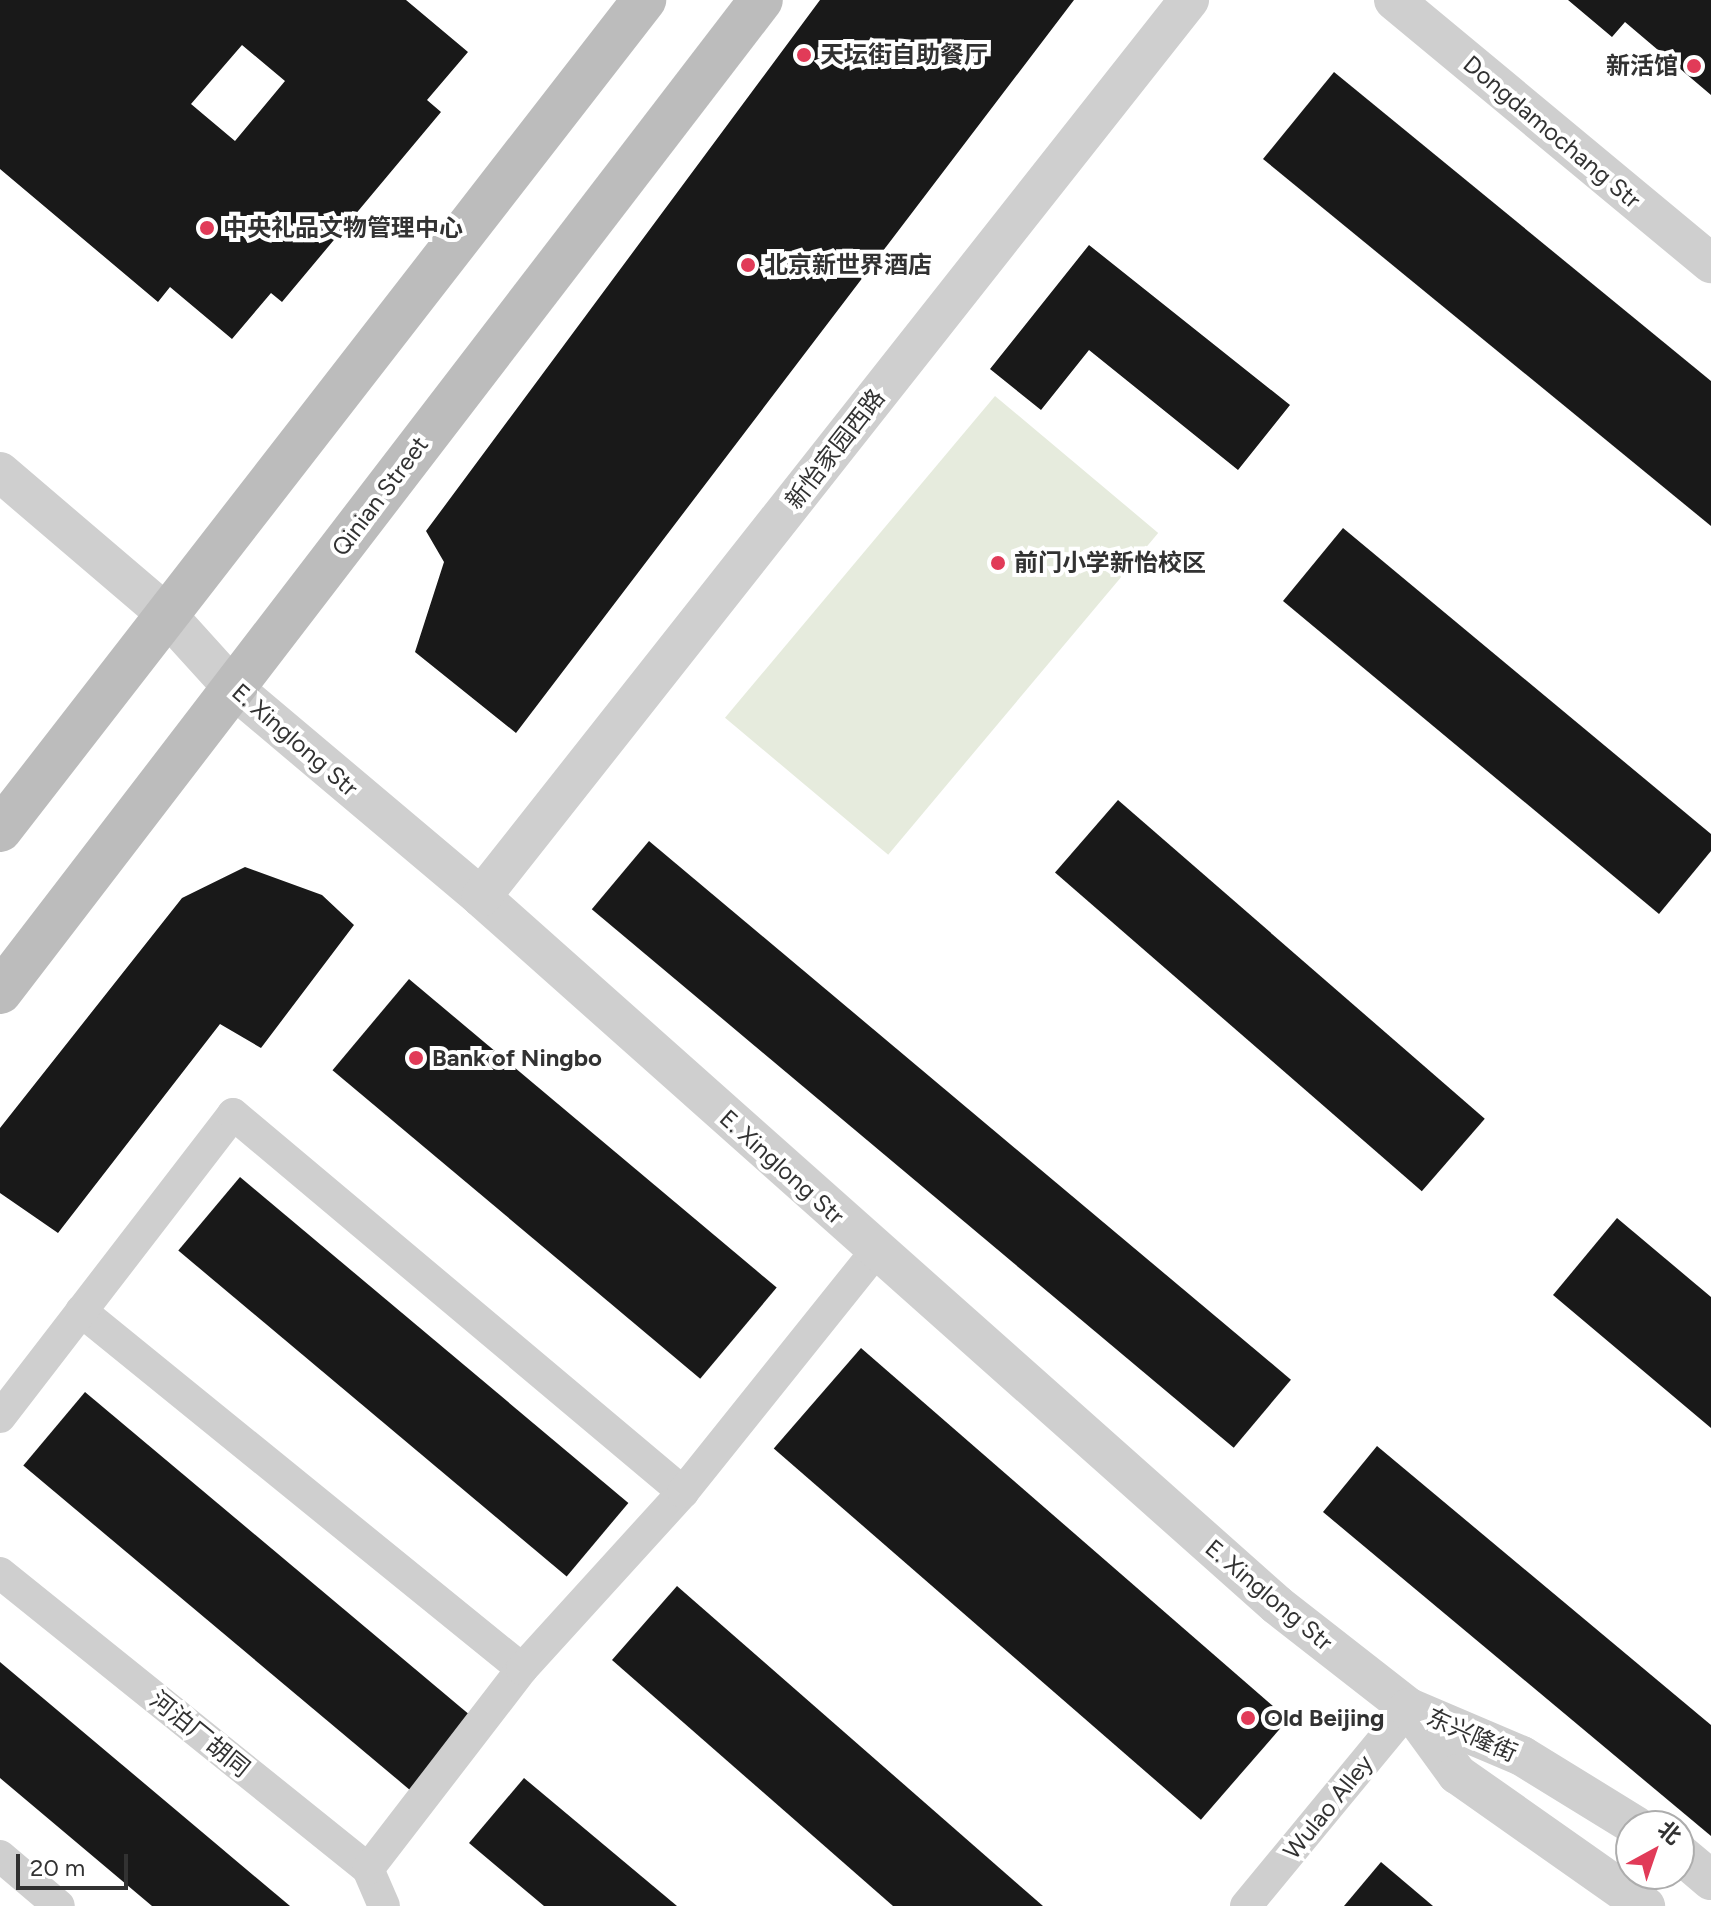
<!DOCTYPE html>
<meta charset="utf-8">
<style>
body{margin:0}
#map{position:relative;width:1711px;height:1906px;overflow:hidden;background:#fff;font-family:Figtree,"Noto Sans SC",sans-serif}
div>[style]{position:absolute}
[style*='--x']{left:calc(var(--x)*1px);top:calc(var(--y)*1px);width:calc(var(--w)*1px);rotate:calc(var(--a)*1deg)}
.green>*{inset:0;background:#e6ebdd;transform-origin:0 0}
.building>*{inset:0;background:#191919;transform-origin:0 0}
.minor>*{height:32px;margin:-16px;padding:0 16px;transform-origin:16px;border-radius:16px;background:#cfcfcf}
.tertiary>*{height:40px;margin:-20px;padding:0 20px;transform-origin:20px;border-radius:20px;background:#cfcfcf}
.secondary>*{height:44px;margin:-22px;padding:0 22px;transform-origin:22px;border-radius:22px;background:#bcbcbc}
.dots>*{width:22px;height:22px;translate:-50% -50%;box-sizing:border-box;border:4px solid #fff;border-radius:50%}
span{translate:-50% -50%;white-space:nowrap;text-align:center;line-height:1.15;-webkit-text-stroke:8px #fff;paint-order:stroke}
.poi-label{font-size:24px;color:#323232;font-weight:700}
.left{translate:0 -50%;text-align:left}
.right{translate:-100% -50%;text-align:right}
.street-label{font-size:24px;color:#323232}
.north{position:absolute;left:1615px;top:1810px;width:80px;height:80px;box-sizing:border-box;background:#fff;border:2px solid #adadad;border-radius:50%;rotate:40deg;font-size:22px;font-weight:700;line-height:32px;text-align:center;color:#323232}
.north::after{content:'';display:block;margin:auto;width:28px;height:36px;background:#e13b58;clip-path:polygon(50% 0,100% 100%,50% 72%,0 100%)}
.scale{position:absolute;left:16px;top:1854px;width:112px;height:36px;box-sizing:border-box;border:4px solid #323232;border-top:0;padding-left:10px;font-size:24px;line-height:28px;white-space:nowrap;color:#323232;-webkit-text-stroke:6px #fff;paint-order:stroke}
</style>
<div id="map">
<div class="green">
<i style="left:995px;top:396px;width:213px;height:420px;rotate:40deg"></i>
</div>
<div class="building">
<i style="clip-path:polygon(evenodd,0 0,406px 0,468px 52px,427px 100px,441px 112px,282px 302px,271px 293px,232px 339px,170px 287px,158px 302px,0 169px,0 0,242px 45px,285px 81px,235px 141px,191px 104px,242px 45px)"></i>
<i style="clip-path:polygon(820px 0,1074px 0,516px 733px,415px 652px,444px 562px,426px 531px)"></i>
<i style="clip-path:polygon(1568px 0,1711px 0,1711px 95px,1625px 22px,1612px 37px)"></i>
<i style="clip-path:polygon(1334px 72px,1711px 381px,1711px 526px,1263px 159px)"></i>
<i style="clip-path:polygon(1089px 245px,1290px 405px,1238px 470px,1089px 350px,1041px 410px,990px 369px)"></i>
<i style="clip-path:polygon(1343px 528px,1711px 834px,1711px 851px,1659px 914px,1283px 601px)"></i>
<i style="left:1118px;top:800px;width:486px;height:96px;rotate:41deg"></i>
<i style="left:649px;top:841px;width:838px;height:89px;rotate:40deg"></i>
<i style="clip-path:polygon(245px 867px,322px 895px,354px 925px,261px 1048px,220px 1024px,58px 1233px,0 1193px,0 1128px,182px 898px)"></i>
<i style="left:409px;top:979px;width:480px;height:119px;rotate:40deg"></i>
<i style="left:240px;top:1177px;width:507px;height:96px;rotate:40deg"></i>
<i style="clip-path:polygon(1617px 1218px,1711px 1297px,1711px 1428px,1553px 1295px)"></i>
<i style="left:861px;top:1348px;width:566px;height:133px;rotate:41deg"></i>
<i style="left:85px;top:1392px;width:507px;height:96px;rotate:40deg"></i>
<i style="clip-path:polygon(1377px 1446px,1711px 1725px,1711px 1836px,1323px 1512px)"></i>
<i style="clip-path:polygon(677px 1586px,1043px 1906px,893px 1906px,612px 1660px)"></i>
<i style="clip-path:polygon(0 1662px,290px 1906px,152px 1906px,0 1778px)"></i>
<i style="clip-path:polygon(524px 1778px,677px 1906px,544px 1906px,469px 1843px)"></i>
<i style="clip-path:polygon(1381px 1862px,1433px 1906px,1344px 1906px)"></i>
</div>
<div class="minor">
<i style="--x:81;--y:1311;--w:568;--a:39.07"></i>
<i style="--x:0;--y:1417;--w:382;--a:-52.4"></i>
<i style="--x:233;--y:1114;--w:588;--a:40.03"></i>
<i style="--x:0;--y:1573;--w:472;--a:38.8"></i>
<i style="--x:368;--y:1869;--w:40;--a:66.6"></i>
<i style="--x:0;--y:1856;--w:77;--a:40.3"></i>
<i style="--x:368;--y:1869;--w:252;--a:-52.4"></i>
<i style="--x:522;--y:1669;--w:239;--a:-47.7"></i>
<i style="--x:683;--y:1492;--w:307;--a:-51.3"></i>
<i style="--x:1246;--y:1906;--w:256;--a:-50.5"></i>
</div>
<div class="tertiary">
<i style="--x:1394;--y:0;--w:412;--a:39.7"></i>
<i style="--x:0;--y:472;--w:218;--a:40.5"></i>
<i style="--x:166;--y:614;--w:100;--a:47.8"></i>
<i style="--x:233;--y:688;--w:324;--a:40.1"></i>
<i style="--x:481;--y:897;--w:1065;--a:41.65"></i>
<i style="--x:1277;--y:1605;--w:167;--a:38"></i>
<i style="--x:1409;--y:1708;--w:123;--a:23"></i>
<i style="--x:1522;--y:1756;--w:134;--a:31.6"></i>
<i style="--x:481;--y:897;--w:1143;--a:-51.72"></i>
<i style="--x:1409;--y:1708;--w:82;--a:54"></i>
<i style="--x:1457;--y:1774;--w:230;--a:35.1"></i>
<i style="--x:1679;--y:1853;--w:42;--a:40.2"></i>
</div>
<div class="secondary">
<i style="--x:0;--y:830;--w:1051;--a:-52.19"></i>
<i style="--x:0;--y:992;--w:1250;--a:-52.51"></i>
</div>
<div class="dots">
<i style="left:804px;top:55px;background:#e13b58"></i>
<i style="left:1694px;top:66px;background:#e13b58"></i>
<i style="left:207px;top:228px;background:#e13b58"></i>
<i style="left:748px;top:265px;background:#e13b58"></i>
<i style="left:998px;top:563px;background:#e13b58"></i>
<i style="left:416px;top:1058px;background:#e13b58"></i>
<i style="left:1248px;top:1718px;background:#e13b58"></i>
</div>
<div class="poi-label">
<span class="left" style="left:820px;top:55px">天坛街自助餐厅</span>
<span class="right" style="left:1678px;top:66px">新活馆</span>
<span class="left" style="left:223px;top:228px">中央礼品文物管理中心</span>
<span class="left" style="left:764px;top:265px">北京新世界酒店</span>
<span class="left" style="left:1014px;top:563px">前门小学新怡校区</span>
<span class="left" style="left:432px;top:1058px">Bank of Ningbo</span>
<span class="left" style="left:1264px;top:1718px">Old Beijing</span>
</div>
<div class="street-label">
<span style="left:1552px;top:132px;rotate:40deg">Dongdamochang Str</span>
<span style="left:835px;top:449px;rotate:-52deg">新怡家园西路</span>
<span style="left:380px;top:496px;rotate:-53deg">Qinian Street</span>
<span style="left:295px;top:740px;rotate:41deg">E. Xinglong Str</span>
<span style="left:782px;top:1167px;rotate:42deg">E. Xinglong Str</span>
<span style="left:1269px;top:1595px;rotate:40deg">E. Xinglong Str</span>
<span style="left:200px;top:1734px;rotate:39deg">河泊厂胡同</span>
<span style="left:1472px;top:1735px;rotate:24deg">东兴隆街</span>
<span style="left:1328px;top:1807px;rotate:-51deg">Wulao Alley</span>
</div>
<div class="north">北</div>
<div class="scale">20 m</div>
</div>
